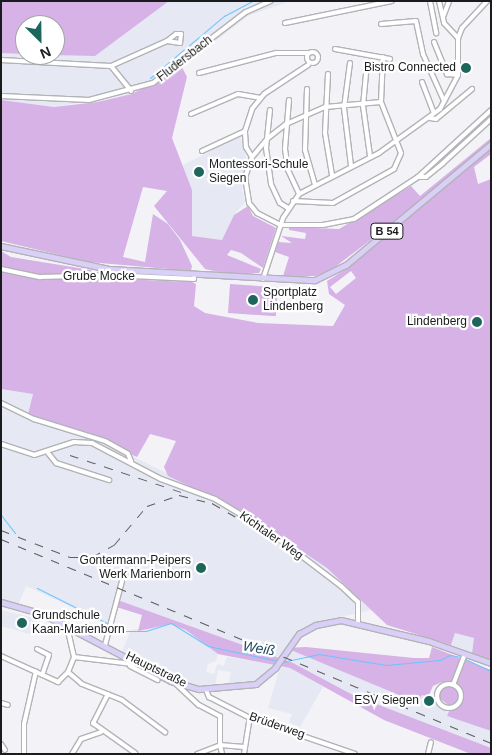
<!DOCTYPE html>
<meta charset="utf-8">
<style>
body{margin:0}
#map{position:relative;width:492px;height:755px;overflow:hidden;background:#f3f3f7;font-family:Helvetica,sans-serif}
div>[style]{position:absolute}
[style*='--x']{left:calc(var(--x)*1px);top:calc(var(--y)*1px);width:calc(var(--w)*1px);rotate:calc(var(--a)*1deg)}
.built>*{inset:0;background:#e6e8f3}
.green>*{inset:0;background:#d6b2e7;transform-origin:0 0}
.stream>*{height:1px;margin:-0.5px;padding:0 0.5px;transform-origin:0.5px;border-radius:0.5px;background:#6bc5fe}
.roads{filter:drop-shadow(1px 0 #b2b3b6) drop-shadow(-1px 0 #b2b3b6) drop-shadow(0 1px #b2b3b6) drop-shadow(0 -1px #b2b3b6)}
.minor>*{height:4px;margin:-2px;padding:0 2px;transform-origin:2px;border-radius:2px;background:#fff}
.minor>.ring{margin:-2px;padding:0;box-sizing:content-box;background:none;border:4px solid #fff;border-radius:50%}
.major>*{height:4.5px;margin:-2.25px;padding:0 2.25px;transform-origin:2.25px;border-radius:2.25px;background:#dad0f7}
.rail>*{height:1px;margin-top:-0.5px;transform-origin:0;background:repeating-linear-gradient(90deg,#5d5e60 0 9px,transparent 0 18px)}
.dots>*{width:14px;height:14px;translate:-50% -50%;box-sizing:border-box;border:2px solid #fff;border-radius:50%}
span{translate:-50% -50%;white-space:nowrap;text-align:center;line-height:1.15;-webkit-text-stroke:4.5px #fff;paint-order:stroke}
.shield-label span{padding:1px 4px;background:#fff;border:1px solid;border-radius:4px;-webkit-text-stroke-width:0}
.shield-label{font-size:11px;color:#1a1b1c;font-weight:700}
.street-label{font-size:12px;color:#1a1b1c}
.poi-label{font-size:12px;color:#1a1b1c}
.right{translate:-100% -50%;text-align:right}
.left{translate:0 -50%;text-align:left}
.water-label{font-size:14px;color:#234962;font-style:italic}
.frame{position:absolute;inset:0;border:2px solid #1a1b1c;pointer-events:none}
.north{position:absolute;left:15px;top:15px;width:50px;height:50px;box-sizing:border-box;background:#fff;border:1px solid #a3a4a4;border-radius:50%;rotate:157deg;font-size:14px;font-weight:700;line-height:20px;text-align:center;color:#1a1b1c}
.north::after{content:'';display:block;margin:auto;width:18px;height:22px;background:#1d665c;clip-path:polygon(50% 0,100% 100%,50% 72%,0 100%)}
</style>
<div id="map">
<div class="built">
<i style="clip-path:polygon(169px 1px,290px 1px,248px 16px,182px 67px,132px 94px,54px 107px,1px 100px,1px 53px,95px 56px)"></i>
<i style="clip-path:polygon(240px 136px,247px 160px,242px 189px,245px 202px,234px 215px,222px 240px,192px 236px,183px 165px)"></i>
<i style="clip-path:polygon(1px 389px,33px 394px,28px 414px,78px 430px,200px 489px,242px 511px,327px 568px,372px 610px,317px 622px,298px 632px,286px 648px,418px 703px,422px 695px,451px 706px,448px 716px,491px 731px,491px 748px,353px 695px,293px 663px,115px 599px,106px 628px,93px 617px,26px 586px,19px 603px,1px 601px)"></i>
<i style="clip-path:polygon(1px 610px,43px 620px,37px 636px,1px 626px)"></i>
<i style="clip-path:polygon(171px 624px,186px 629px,218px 654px,216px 661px,208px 664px,206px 672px,214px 674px,217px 664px,224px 666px,227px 657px,275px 665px,257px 681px,228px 686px,231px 672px,218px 670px,215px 686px,209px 687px,175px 680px,138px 660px,141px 655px,134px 651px,130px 656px,122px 651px,131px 630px)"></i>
<i style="clip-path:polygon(455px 632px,474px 638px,472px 653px,451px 645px)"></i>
<i style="clip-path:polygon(280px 667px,290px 668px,323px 687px,300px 727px,289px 722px,292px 714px,268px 708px)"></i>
</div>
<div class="green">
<i style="clip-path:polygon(1px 1px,169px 1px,95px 56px,51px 55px,55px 55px,55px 25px,25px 25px,25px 54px,1px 53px)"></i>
<i style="clip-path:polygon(182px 67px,187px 77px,172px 138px,192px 190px,192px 236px,222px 240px,234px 215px,248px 206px,253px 216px,276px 228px,263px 268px,241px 253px,231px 250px,227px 255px,261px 269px,259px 273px,228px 274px,205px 269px,154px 206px,167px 191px,143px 187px,123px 257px,145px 262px,153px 214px,168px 224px,180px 240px,192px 266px,191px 271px,89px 262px,1px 241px,1px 100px,54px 107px,97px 102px,132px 94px)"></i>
<i style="clip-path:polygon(491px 138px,491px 143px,430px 195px,331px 270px,315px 276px,283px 276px,289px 257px,275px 252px,278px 242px,292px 243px,281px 236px,305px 239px,306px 233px,289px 230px,289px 227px,339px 229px,411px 186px,420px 196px)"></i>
<i style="clip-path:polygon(evenodd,491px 146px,491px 154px,474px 167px,478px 184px,491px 179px,491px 660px,472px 653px,474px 638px,455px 633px,451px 645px,387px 625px,327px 568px,242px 511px,168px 476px,164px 467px,176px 441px,150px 434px,137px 457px,78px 430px,28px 414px,33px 394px,1px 389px,1px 251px,11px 257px,91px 270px,98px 278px,192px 282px,196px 284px,194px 306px,205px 313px,258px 323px,333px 326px,345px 305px,329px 294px,327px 281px,348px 268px,491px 146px,351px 271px,356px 278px,336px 294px,330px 287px,351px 271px)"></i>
<i style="left:230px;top:284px;width:48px;height:29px;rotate:4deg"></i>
<i style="clip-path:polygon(115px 599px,293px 663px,353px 695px,491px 748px,491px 754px,471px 754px,384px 720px,290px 668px,218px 654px,186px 630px,171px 624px,138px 631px,142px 615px,113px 606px)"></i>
<i style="clip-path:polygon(306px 647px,414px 658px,429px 658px,432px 647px,491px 670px,491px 731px,447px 716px,451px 707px,435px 695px,435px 689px,444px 684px,442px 682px,433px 686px,428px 697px,422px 695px,418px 703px,286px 648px)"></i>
</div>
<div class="stream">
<i style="--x:150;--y:78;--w:97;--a:-40"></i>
<i style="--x:224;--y:16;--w:32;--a:-28"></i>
<i style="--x:1;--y:515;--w:23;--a:52"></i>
<i style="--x:37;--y:588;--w:96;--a:26.6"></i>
<i style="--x:123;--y:631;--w:23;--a:0"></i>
<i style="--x:146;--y:631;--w:26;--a:-18"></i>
<i style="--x:171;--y:623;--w:44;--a:31.9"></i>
<i style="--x:208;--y:646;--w:72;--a:12.1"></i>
<i style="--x:465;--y:659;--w:29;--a:25"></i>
<i style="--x:282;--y:662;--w:38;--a:-12"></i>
<i style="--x:319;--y:654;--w:68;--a:9.3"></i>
<i style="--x:386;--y:665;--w:54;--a:-5.3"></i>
<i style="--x:440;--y:660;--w:11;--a:-27"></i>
<i style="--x:450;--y:655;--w:12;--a:9"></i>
</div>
<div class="roads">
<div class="minor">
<i style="--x:430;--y:1;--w:33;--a:79"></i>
<i style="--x:439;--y:1;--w:23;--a:77"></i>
<i style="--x:444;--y:23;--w:21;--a:47"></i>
<i style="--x:443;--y:17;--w:17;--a:-69"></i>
<i style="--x:285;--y:23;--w:109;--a:-11.6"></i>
<i style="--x:381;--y:24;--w:35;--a:-5"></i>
<i style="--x:416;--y:21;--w:34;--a:78"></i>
<i style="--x:423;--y:54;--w:51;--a:65.9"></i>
<i style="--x:181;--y:34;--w:9;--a:96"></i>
<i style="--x:180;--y:43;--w:13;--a:-171"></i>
<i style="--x:167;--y:41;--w:11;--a:-38"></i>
<i style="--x:176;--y:34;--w:5;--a:0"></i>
<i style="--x:434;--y:42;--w:35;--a:68"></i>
<i style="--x:447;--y:74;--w:11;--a:5"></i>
<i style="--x:335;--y:49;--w:56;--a:10.3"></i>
<i class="ring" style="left:306.5px;top:51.5px;width:7px;height:7px"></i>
<i style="--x:1;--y:60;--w:110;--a:3.1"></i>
<i style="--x:111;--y:66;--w:32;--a:51"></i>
<i style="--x:350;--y:63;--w:45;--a:97.6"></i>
<i style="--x:344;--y:108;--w:58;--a:83.1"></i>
<i style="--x:367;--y:63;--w:43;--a:95.3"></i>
<i style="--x:363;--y:106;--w:50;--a:82"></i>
<i style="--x:111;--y:66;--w:61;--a:-24.1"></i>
<i style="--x:199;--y:73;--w:80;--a:-14.6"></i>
<i style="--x:276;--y:53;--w:32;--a:0"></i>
<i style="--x:328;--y:74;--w:59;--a:92.9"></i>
<i style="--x:325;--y:133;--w:43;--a:80.5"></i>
<i style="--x:422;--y:82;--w:33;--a:69"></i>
<i style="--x:307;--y:89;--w:61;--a:91.9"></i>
<i style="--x:305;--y:150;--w:35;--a:74"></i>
<i style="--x:1;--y:96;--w:88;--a:2.6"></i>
<i style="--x:89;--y:100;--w:66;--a:-14.9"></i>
<i style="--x:153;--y:83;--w:117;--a:-37.4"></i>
<i style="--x:246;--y:12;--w:27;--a:-24"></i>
<i style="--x:289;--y:100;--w:49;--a:94.7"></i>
<i style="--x:285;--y:149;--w:21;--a:82"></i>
<i style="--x:288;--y:170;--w:26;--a:65"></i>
<i style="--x:381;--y:102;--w:56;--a:174.9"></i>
<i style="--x:325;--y:107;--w:43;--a:156.4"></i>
<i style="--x:286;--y:124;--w:23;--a:142"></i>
<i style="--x:268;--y:138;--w:25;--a:130"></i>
<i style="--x:252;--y:157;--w:21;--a:109"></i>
<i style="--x:245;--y:177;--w:26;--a:81"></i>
<i style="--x:249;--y:203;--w:13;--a:51"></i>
<i style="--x:257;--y:213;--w:27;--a:27"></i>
<i style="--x:281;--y:225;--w:42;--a:0"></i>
<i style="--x:323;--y:225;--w:32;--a:-11"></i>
<i style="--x:354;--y:219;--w:77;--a:-33.3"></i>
<i style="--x:418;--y:177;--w:99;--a:-42.5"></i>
<i style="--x:270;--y:110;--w:38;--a:96"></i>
<i style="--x:266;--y:148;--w:36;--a:82"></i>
<i style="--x:271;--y:184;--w:21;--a:65"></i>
<i style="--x:280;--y:203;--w:9;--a:32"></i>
<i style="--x:191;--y:114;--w:51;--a:-23.1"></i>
<i style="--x:238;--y:94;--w:22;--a:10"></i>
<i style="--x:430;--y:118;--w:6;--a:9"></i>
<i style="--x:436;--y:119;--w:47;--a:-39.8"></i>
<i style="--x:202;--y:151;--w:47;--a:-24.9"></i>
<i style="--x:252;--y:157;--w:12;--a:-121"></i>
<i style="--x:246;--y:147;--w:16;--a:-94"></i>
<i style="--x:245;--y:131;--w:23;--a:-72"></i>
<i style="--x:252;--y:109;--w:19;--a:-51"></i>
<i style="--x:264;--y:94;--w:53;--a:-33.4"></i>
<i style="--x:418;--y:177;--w:8;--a:0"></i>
<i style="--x:426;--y:177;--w:22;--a:-39"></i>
<i style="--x:443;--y:163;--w:65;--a:-42.5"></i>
<i style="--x:293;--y:201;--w:40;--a:2.9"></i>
<i style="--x:333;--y:203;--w:70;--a:-29.1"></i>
<i style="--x:394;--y:169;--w:17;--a:-66"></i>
<i style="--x:401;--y:153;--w:55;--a:-111.4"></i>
<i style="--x:381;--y:102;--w:45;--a:-87.5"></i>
<i style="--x:1;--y:269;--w:40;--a:12"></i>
<i style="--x:40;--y:277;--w:71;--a:-1.6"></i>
<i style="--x:111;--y:275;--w:83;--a:2.8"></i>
<i style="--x:194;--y:279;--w:4;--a:-90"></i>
<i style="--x:263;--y:279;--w:64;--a:-71.8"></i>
<i style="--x:283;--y:218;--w:29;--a:-56"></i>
<i style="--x:299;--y:194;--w:90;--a:-27.1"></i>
<i style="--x:379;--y:153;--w:75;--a:-35.8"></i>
<i style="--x:440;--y:109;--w:38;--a:-62"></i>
<i style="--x:458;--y:75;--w:37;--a:-90"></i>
<i style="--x:458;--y:38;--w:11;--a:-68"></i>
<i style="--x:462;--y:28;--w:37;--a:-47"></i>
<i style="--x:1;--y:403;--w:37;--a:26"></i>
<i style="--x:34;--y:419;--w:74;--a:17.2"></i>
<i style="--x:105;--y:441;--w:26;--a:29"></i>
<i style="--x:128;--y:454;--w:8;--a:67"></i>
<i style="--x:1;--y:444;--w:35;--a:18"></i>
<i style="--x:34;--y:455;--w:42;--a:-18"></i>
<i style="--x:74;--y:442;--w:18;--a:3"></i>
<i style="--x:92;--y:443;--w:78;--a:27.6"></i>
<i style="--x:161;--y:479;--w:58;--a:20.3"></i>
<i style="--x:215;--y:499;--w:64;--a:31"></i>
<i style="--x:270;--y:532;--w:89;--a:37.3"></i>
<i style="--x:341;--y:586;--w:23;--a:43"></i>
<i style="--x:358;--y:602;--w:20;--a:90"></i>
<i style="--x:48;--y:453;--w:13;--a:51"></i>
<i style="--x:56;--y:463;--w:56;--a:17.8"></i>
<i style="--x:105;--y:645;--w:66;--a:-75.1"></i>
<i style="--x:37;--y:649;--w:13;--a:27"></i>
<i style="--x:49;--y:655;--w:21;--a:109"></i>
<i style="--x:1;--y:656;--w:63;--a:24.5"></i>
<i style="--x:58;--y:682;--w:14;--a:-45"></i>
<i style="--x:68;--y:672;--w:16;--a:-68"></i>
<i style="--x:74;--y:657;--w:32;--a:-103"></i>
<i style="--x:74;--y:657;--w:67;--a:6.8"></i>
<i style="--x:130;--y:666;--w:31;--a:27"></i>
<i style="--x:68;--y:672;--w:18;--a:41"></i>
<i style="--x:82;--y:684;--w:43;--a:21.8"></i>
<i style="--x:122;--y:700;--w:54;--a:36.7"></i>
<i style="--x:174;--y:682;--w:34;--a:43"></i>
<i style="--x:199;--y:705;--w:24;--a:28"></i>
<i style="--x:220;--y:716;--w:29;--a:90"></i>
<i style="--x:220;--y:745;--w:24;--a:5"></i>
<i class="ring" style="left:437px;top:684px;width:20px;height:20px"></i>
<i style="--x:453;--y:685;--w:33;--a:-69"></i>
<i style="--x:206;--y:690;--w:8;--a:67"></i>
<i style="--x:209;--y:697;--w:46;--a:27.1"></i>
<i style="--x:250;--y:718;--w:111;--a:18.9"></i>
<i style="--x:108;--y:694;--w:33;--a:117"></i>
<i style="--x:93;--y:723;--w:52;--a:35.5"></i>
<i style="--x:1;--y:703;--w:7;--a:16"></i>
<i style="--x:1;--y:744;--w:7;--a:56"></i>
<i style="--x:24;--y:754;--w:30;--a:-90"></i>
<i style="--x:24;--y:724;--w:54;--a:-77.2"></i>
<i style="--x:72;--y:754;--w:17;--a:-59"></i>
<i style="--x:81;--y:739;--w:21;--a:-19"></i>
<i style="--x:197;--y:754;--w:25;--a:-21"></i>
<i style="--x:220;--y:745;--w:9;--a:77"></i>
<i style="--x:244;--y:754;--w:36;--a:-81"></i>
<i style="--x:428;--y:754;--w:12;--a:-76"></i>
</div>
<div class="major">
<i style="--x:1;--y:246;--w:110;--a:12"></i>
<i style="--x:109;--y:269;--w:206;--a:3.1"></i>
<i style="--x:315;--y:280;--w:34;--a:-26"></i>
<i style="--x:346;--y:265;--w:189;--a:-39.8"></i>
<i style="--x:1;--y:602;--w:44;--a:15.9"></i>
<i style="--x:43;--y:614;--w:144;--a:27.6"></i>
<i style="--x:171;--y:681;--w:29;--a:16"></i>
<i style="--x:199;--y:689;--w:57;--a:-5"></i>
<i style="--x:256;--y:684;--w:25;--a:-40"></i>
<i style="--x:275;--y:668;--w:42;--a:-54.8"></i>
<i style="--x:299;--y:634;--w:19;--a:-28"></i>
<i style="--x:316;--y:625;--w:25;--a:-11"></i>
<i style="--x:341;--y:620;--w:90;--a:13.4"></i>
<i style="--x:429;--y:641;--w:66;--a:19.5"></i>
</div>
</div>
<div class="rail">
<i style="--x:70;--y:455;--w:120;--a:18.4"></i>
<i style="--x:1;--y:530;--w:74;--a:21.4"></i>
<i style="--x:70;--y:557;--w:22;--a:0"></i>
<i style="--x:92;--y:557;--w:25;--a:-29"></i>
<i style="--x:114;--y:545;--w:51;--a:-49.8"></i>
<i style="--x:147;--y:506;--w:34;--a:-19"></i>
<i style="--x:179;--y:495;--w:34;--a:14"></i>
<i style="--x:212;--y:503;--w:61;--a:30.3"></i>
<i style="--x:1;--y:539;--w:531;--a:22.6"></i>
</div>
<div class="dots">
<i style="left:466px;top:68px;background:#1d665c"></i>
<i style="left:199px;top:172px;background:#1d665c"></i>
<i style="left:253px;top:300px;background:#1d665c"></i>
<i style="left:477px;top:322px;background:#1d665c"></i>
<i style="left:201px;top:568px;background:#1d665c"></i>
<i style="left:22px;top:623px;background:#1d665c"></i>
<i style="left:429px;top:701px;background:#1d665c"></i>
</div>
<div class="shield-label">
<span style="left:387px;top:231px">B 54</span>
</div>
<div class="street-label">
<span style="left:185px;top:59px;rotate:-38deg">Fludersbach</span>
<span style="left:99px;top:277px">Grube Mocke</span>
<span style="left:271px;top:536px;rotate:35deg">Kichtaler Weg</span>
<span style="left:156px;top:670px;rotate:26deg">Hauptstraße</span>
<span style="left:277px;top:726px;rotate:19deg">Brüderweg</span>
</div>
<div class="poi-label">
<span class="right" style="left:456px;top:68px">Bistro Connected</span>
<span class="left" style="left:209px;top:172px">Montessori-Schule<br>Siegen</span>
<span class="left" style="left:263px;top:300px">Sportplatz<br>Lindenberg</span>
<span class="right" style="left:467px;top:322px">Lindenberg</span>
<span class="right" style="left:191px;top:568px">Gontermann-Peipers<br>Werk Marienborn</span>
<span class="left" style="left:32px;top:623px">Grundschule<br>Kaan-Marienborn</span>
<span class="right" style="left:419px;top:701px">ESV Siegen</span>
</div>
<div class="water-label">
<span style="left:259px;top:648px;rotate:9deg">Weiß</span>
</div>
<div class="frame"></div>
<div class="north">N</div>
</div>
